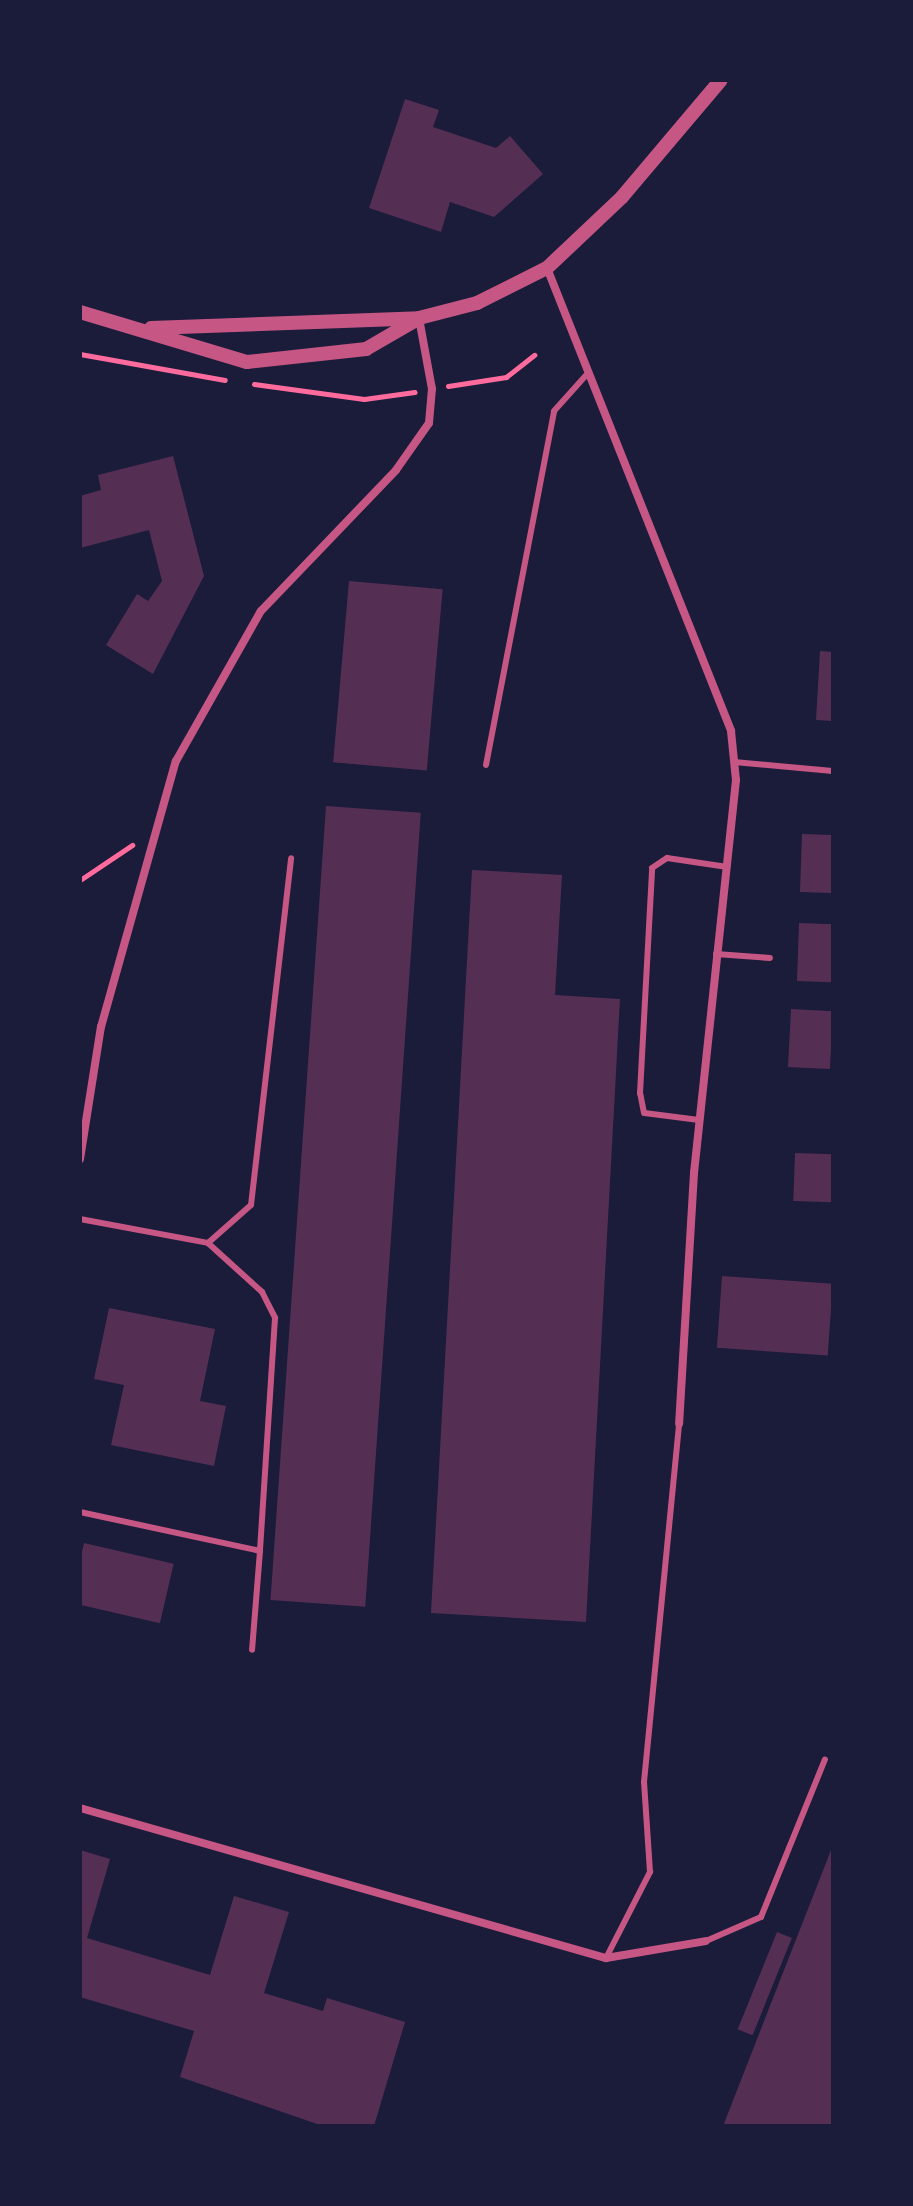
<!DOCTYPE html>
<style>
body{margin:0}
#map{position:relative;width:913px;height:2206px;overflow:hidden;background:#1b1b3a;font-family:Lato,sans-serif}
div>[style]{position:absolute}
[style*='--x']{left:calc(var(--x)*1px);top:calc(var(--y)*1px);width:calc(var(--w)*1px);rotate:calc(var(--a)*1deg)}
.building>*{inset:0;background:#542f53;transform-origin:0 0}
.path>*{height:5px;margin:-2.5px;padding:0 2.5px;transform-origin:2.5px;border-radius:2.5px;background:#ff6b9d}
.service>*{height:6px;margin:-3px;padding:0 3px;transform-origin:3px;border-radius:3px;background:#c65784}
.minor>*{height:8px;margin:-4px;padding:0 4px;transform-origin:4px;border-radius:4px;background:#c65784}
.tertiary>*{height:14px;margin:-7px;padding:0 7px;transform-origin:7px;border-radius:7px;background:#c65784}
span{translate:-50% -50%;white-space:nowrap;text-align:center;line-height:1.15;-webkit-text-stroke:8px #1b1b3a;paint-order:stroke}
.frame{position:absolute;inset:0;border:82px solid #1b1b3a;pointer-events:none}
</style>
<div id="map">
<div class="building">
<i style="clip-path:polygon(405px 99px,439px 110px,433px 127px,496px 148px,510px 136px,543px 174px,494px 217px,450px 202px,441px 232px,369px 208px)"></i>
<i style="clip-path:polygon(173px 456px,204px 576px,153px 674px,106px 645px,137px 594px,148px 601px,162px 581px,149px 530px,80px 548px,80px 496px,101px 490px,98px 475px)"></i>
<i style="left:349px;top:581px;width:94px;height:182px;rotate:5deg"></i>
<i style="clip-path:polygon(820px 651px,833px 652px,833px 721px,816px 720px)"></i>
<i style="left:326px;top:806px;width:95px;height:796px;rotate:4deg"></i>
<i style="left:802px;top:834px;width:31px;height:58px;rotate:2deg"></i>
<i style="clip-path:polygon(472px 870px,562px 875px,555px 995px,620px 999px,586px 1622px,431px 1613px)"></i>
<i style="left:799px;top:923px;width:34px;height:58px;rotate:2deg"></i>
<i style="left:791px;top:1009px;width:42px;height:58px;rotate:3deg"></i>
<i style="left:795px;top:1153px;width:38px;height:48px;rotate:2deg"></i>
<i style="left:722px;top:1276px;width:111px;height:72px;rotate:4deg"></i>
<i style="clip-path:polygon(109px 1308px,215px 1329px,200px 1401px,226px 1406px,214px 1466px,111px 1445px,124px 1385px,94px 1379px)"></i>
<i style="left:84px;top:1543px;width:92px;height:61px;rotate:13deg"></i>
<i style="clip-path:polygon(833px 1845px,833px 2126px,723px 2126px)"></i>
<i style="clip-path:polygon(80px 1850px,110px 1859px,87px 1938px,210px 1975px,234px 1896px,289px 1912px,264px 1993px,323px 2011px,327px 1998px,405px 2022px,374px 2126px,323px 2126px,180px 2077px,194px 2031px,80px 1997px)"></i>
<i style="left:777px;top:1932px;width:16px;height:105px;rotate:22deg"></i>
</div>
<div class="path">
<i style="--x:80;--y:354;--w:147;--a:10.2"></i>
<i style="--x:254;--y:384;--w:111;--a:7.8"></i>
<i style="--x:364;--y:399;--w:51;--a:-7.8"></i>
<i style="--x:448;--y:386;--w:59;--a:-8.8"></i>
<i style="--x:506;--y:377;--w:36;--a:-38"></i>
<i style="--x:80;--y:880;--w:63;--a:-33.9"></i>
</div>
<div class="service">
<i style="--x:734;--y:762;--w:99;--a:5.2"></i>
<i style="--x:486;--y:765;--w:360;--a:-79.1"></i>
<i style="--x:554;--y:411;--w:52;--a:-48.1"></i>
<i style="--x:716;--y:954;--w:54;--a:4.2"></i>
<i style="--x:699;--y:1120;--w:55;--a:-172.7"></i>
<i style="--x:644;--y:1113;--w:20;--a:-101"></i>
<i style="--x:640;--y:1093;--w:225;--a:-86.9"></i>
<i style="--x:652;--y:868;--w:18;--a:-34"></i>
<i style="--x:667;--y:858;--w:61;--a:8.5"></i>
<i style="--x:80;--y:1219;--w:130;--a:10.6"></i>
<i style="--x:208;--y:1243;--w:57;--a:-41.5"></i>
<i style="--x:251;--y:1205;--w:349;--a:-83.4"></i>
<i style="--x:208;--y:1243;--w:73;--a:42.2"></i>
<i style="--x:262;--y:1292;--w:29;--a:63"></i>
<i style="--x:275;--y:1318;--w:233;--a:93.7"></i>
<i style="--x:80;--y:1512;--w:184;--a:12.2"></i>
<i style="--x:260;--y:1551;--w:99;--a:94.6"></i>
<i style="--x:706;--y:1941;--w:60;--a:-23.6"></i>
<i style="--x:761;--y:1917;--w:170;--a:-67.9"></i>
<i style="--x:606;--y:1958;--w:97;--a:-62.9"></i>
<i style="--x:650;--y:1872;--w:90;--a:-93.8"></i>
<i style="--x:644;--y:1782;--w:360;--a:-84.4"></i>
</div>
<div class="minor">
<i style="--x:547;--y:268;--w:498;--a:68.3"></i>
<i style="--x:731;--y:731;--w:49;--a:84.2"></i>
<i style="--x:736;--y:780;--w:395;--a:96.1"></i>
<i style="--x:694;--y:1173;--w:251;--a:93.4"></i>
<i style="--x:80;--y:1159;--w:134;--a:-81"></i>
<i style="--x:101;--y:1027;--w:276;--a:-74.3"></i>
<i style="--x:176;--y:761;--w:172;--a:-60.5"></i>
<i style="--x:261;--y:611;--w:195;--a:-46.2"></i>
<i style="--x:396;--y:470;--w:57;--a:-54.9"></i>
<i style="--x:429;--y:423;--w:34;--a:-85"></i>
<i style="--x:432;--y:389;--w:72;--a:-100.4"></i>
<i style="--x:80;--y:1808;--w:547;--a:15.92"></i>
<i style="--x:606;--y:1958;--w:101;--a:-9.6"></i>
</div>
<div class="tertiary">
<i style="--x:80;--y:312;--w:174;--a:16.7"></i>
<i style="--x:247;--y:362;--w:120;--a:-6.2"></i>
<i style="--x:366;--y:349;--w:58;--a:-30.1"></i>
<i style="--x:151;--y:328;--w:268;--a:-2.1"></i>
<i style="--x:419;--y:318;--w:60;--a:-14.5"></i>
<i style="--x:477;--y:303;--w:78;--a:-26.6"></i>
<i style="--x:547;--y:268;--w:103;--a:-43.4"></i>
<i style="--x:622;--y:197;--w:153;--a:-49.8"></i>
</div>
<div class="frame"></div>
</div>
